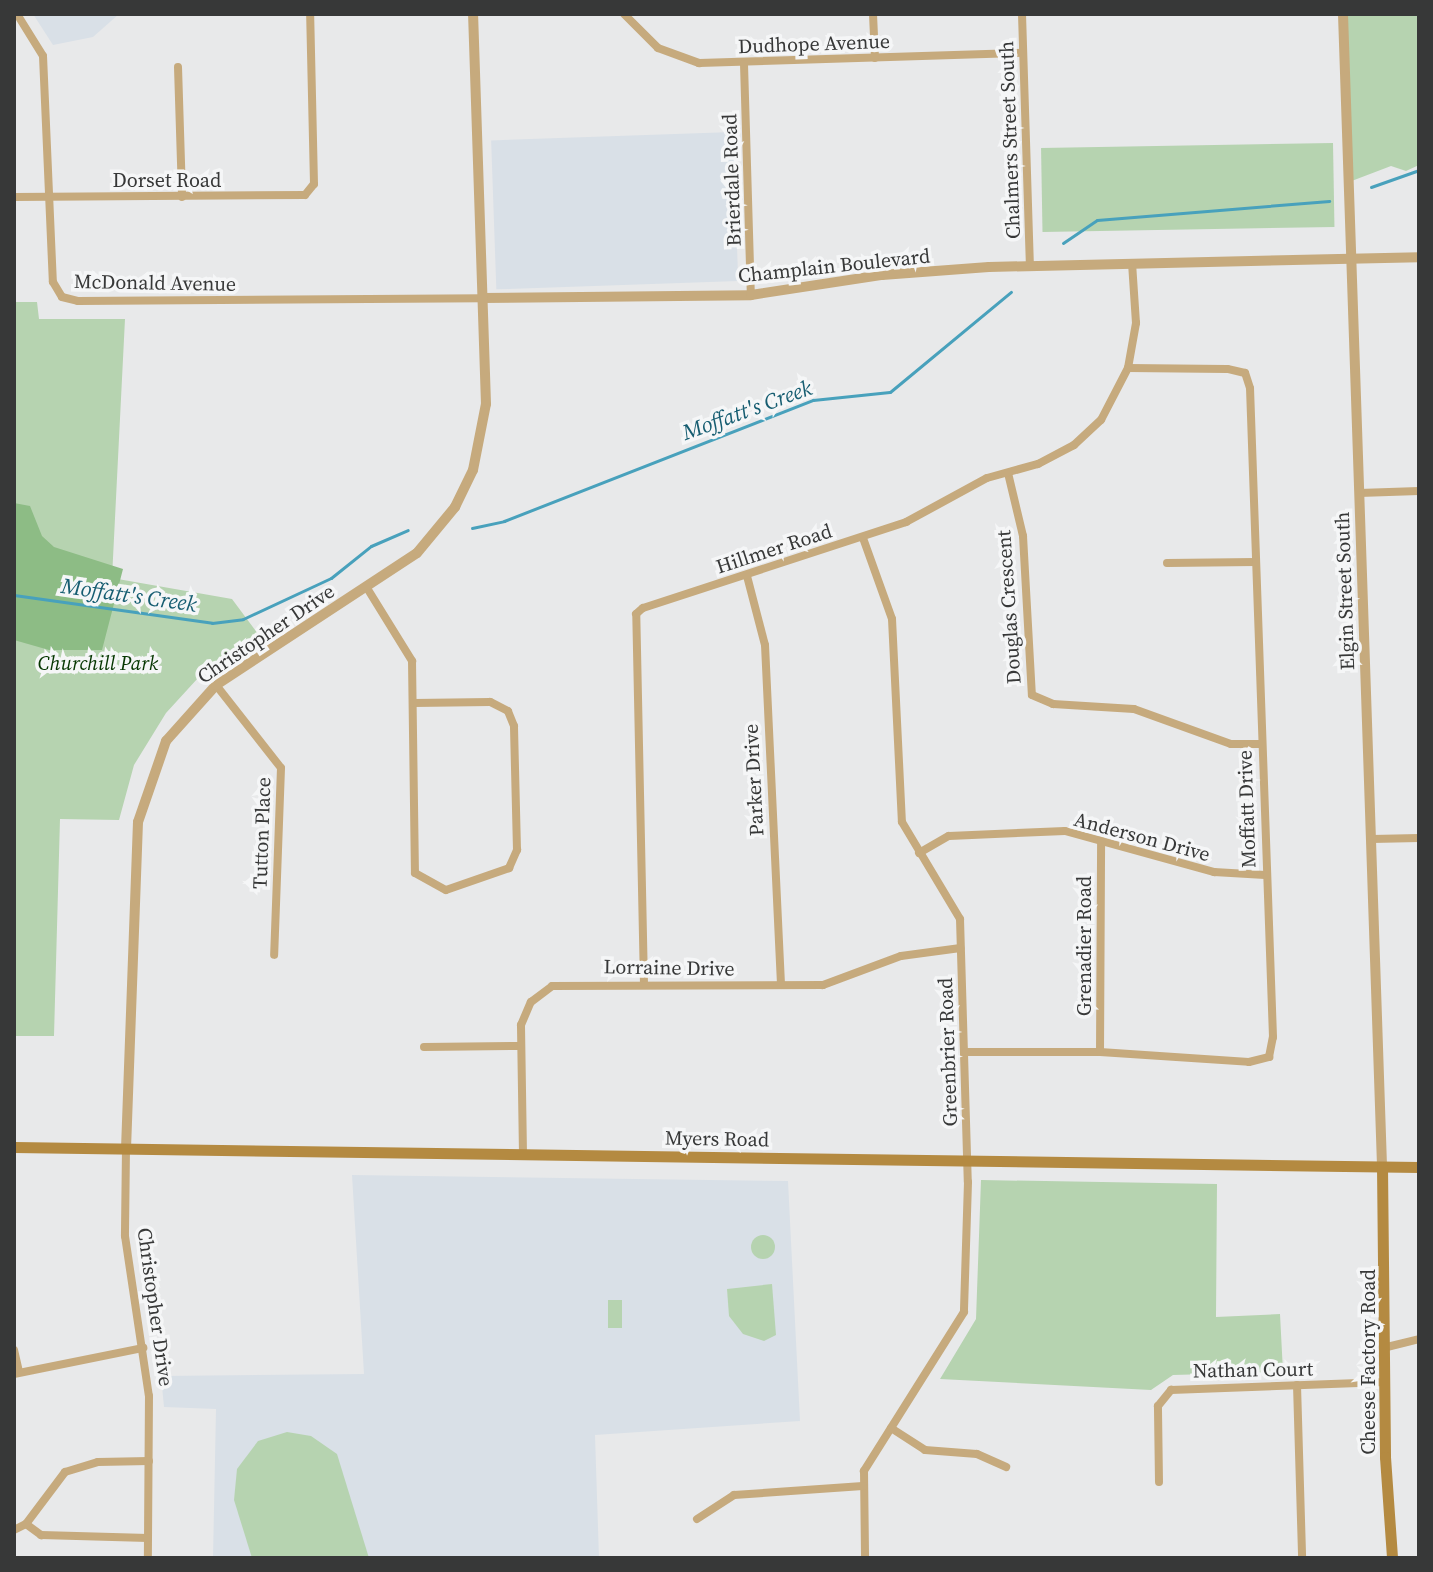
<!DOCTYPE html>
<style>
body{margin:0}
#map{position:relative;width:1433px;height:1572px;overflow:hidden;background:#e8e9ea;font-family:"Source Serif 4",serif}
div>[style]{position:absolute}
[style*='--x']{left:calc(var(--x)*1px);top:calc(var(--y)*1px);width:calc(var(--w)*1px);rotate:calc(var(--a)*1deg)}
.built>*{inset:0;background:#d9e0e7;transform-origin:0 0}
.green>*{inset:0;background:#b6d3b0;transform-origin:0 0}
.round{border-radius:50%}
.forest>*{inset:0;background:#8dbc85}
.stream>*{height:3px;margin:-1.5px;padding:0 1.5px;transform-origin:1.5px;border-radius:1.5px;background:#48a1bc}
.minor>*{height:8px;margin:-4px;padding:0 4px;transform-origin:4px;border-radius:4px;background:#c6aa7d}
.tertiary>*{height:10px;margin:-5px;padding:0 5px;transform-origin:5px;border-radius:5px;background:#c6aa7d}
.secondary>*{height:11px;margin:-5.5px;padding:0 5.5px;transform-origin:5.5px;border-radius:5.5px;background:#b48a41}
span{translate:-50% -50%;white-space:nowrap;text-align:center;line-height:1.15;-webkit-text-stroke:7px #f5f6f7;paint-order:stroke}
.street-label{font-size:20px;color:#373838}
.park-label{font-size:20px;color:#053600;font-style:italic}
.water-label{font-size:22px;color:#165d71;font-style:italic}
.frame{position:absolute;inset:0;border:16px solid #373838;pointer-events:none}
</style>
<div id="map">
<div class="built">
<i style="clip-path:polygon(33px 14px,119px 14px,93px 37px,53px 45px)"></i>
<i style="left:733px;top:132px;width:149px;height:242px;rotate:88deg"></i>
<i style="clip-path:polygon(352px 1175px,788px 1181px,800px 1421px,595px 1435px,599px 1558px,213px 1558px,216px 1409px,164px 1407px,161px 1376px,364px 1374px)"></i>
</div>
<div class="green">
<i style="clip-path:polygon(1344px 14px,1419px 14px,1419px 165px,1406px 171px,1391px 166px,1349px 182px)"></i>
<i style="left:1333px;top:143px;width:84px;height:292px;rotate:89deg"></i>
<i style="clip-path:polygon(14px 302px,37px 302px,39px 319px,125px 319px,112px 578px,232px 599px,258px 634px,209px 666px,166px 713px,134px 765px,119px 820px,60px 819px,54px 1036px,14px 1036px)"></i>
<i style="clip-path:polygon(981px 1180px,1217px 1184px,1216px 1317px,1280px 1314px,1283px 1372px,1173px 1375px,1151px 1390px,940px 1379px,976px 1319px)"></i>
<i class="round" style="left:751px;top:1235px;width:24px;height:24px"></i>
<i style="clip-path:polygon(772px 1284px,776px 1335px,764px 1341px,743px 1334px,729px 1316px,727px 1289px)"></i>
<i style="left:608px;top:1300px;width:14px;height:28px"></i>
<i style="clip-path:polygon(287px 1432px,311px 1436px,337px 1454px,369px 1558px,252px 1558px,234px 1500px,237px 1469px,258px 1441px)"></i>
</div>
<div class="forest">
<i style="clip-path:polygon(14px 503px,30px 506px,42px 536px,54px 547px,123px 569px,102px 650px,49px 650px,14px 640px)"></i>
</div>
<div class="stream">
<i style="--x:1371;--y:187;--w:51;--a:-19.5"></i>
<i style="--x:1063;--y:243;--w:41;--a:-34.1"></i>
<i style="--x:1097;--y:220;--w:233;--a:-4.7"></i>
<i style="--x:472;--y:528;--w:33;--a:-12"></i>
<i style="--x:504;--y:521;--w:332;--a:-21.4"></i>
<i style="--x:813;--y:400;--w:77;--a:-5.9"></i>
<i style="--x:890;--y:392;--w:157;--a:-39.6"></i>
<i style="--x:14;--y:595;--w:200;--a:8"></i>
<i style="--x:212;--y:623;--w:31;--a:-7"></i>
<i style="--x:243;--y:619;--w:97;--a:-25"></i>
<i style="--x:331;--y:578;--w:51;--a:-38.7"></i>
<i style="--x:371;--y:546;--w:40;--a:-23.4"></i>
</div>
<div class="minor">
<i style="--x:17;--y:14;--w:49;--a:58.2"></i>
<i style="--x:43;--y:56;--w:226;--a:87.5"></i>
<i style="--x:53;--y:282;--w:17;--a:59"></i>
<i style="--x:62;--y:297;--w:16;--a:14"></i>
<i style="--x:78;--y:301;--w:405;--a:-0.4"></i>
<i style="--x:624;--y:14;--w:48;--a:45"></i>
<i style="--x:658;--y:48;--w:44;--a:20.1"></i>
<i style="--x:699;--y:63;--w:324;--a:-1.8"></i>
<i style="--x:873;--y:14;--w:44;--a:87.4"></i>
<i style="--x:1022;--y:14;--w:251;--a:88.2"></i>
<i style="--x:744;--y:64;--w:231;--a:88.3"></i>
<i style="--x:178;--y:67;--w:130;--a:88.2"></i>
<i style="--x:14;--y:197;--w:291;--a:-0.4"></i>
<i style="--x:305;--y:195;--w:14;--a:-51"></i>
<i style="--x:314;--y:184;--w:170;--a:-91.3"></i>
<i style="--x:1008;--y:473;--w:65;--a:76.6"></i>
<i style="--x:1023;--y:536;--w:159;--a:86.8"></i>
<i style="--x:1032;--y:695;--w:23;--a:23"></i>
<i style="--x:1053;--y:704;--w:81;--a:3.5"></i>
<i style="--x:1134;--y:709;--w:103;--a:19.8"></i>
<i style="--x:1231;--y:744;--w:30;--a:0"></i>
<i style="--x:1359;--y:493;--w:60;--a:-1.9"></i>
<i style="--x:863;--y:538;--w:86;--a:70.3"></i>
<i style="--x:892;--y:619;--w:203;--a:87.2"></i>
<i style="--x:902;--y:822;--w:113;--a:59.1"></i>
<i style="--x:960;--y:919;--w:263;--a:88.3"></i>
<i style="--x:968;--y:1182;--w:130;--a:91.8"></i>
<i style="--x:964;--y:1312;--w:188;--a:122.2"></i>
<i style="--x:864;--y:1471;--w:87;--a:89.3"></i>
<i style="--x:1167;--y:563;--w:88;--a:-0.7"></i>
<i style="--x:747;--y:576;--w:71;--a:75.4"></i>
<i style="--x:765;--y:645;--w:340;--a:87.3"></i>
<i style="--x:367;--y:588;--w:86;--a:58.3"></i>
<i style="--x:412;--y:661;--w:212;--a:89.2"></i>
<i style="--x:415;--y:873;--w:35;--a:29"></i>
<i style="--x:446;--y:890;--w:67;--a:-19.2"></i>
<i style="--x:509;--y:868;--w:20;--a:-66"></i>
<i style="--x:517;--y:850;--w:124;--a:-91.4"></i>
<i style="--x:514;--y:726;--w:16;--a:-112"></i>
<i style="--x:508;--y:711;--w:20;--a:-153"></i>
<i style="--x:490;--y:702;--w:76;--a:179.2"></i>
<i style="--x:216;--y:685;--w:105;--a:51.9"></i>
<i style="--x:281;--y:768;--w:187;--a:92.1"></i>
<i style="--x:1372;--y:839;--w:47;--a:-1.2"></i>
<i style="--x:919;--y:853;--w:34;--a:-30"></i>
<i style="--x:949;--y:836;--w:116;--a:-2.5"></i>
<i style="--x:1065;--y:831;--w:155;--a:15.4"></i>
<i style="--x:1214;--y:872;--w:51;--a:3.4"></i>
<i style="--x:644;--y:984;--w:370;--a:-91.2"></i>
<i style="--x:636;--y:614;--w:9;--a:-41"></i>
<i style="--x:643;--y:608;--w:277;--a:-18.1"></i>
<i style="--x:906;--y:522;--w:92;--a:-28.5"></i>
<i style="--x:987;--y:478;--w:53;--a:-15.4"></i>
<i style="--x:1038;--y:464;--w:41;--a:-27.8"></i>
<i style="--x:1074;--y:445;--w:37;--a:-43"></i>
<i style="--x:1101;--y:420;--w:59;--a:-62.6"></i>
<i style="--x:1128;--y:368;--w:46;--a:-79.9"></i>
<i style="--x:1136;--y:323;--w:60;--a:-93.8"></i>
<i style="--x:424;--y:1047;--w:95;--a:-0.6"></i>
<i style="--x:966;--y:1052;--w:134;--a:0"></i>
<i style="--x:1100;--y:1052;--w:149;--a:3.8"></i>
<i style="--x:1249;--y:1062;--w:21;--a:-14"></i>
<i style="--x:1269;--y:1057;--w:20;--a:-79"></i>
<i style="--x:1273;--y:1037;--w:649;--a:-92.03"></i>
<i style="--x:1250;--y:388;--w:16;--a:-108"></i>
<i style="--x:1245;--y:373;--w:18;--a:-167"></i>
<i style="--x:1227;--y:369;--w:99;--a:-179.4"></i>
<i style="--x:1100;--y:1052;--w:212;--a:-89.7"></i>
<i style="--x:126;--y:1149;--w:87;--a:90.7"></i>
<i style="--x:125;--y:1236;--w:162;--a:81.5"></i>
<i style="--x:149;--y:1396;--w:162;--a:90.4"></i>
<i style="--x:523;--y:1154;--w:129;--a:-90.9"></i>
<i style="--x:521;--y:1025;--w:25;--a:-67"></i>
<i style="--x:531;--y:1002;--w:26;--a:-37"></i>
<i style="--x:552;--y:986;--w:271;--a:-0.2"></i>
<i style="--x:823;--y:985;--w:83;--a:-20.4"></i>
<i style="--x:901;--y:956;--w:60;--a:-7.7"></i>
<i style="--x:1387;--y:1347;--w:33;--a:-14"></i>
<i style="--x:14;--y:1350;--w:22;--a:77"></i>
<i style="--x:14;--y:1374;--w:132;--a:-11.4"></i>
<i style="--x:1297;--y:1385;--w:173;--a:88.3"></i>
<i style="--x:891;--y:1428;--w:40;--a:32.9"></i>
<i style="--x:925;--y:1450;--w:52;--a:4.4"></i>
<i style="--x:977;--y:1454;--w:32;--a:24"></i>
<i style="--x:1159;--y:1482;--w:76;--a:-90.8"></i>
<i style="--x:1158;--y:1406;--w:21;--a:-51"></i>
<i style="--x:1171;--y:1390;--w:215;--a:-2.1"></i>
<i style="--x:697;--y:1519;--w:44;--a:-33"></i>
<i style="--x:734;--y:1495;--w:129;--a:-4"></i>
<i style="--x:26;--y:1524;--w:19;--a:36"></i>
<i style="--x:41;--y:1535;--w:107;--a:1.6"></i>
<i style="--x:14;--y:1530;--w:13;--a:-27"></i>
<i style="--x:26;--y:1524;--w:65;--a:-53.1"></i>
<i style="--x:65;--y:1472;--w:34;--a:-17"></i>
<i style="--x:98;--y:1462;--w:51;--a:-1.1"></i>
</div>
<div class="tertiary">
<i style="--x:1343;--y:14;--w:1154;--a:88.06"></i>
<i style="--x:483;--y:298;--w:268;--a:-0.6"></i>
<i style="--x:751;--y:295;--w:133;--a:-8.7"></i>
<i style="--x:882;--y:275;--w:107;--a:-4.3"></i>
<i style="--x:989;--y:267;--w:430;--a:-1.3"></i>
<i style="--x:126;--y:1149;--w:327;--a:-87.9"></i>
<i style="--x:138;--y:822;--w:86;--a:-70.9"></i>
<i style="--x:166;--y:741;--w:75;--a:-48.2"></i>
<i style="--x:216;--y:685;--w:240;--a:-33.3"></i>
<i style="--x:417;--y:553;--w:60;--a:-50.4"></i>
<i style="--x:455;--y:507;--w:41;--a:-64.1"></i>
<i style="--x:473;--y:470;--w:67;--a:-78.9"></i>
<i style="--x:486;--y:404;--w:390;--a:-91.9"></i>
</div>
<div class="secondary">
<i style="--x:14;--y:1147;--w:1405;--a:0.82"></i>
<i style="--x:1382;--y:1167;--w:290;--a:89.4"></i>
<i style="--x:1385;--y:1457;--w:101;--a:86"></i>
</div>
<div class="street-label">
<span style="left:814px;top:44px;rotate:-2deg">Dudhope Avenue</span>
<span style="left:1010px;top:140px;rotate:-92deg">Chalmers Street South</span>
<span style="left:167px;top:180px">Dorset Road</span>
<span style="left:732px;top:180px;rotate:-92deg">Brierdale Road</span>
<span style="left:834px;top:266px;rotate:-6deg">Champlain Boulevard</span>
<span style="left:155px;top:283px;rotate:1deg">McDonald Avenue</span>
<span style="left:774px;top:549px;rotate:-18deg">Hillmer Road</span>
<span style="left:1345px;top:591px;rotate:-92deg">Elgin Street South</span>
<span style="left:1009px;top:607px;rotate:-94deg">Douglas Crescent</span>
<span style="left:266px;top:634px;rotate:-34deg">Christopher Drive</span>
<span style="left:754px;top:780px;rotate:-93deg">Parker Drive</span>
<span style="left:1247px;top:809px;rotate:-92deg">Moffatt Drive</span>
<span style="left:262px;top:833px;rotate:-88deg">Tutton Place</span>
<span style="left:1142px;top:837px;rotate:15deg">Anderson Drive</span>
<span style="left:1084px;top:946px;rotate:-90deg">Grenadier Road</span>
<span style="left:669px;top:968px;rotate:1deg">Lorraine Drive</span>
<span style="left:948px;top:1052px;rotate:-92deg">Greenbrier Road</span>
<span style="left:717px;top:1139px;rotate:1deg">Myers Road</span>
<span style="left:155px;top:1307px;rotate:82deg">Christopher Drive</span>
<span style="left:1368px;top:1362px;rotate:-90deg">Cheese Factory Road</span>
<span style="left:1253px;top:1370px;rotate:-1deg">Nathan Court</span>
</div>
<div class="park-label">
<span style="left:98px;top:663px">Churchill Park</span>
</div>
<div class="water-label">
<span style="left:747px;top:410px;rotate:-20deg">Moffatt's Creek</span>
<span style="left:129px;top:595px;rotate:8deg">Moffatt's Creek</span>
</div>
<div class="frame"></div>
</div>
